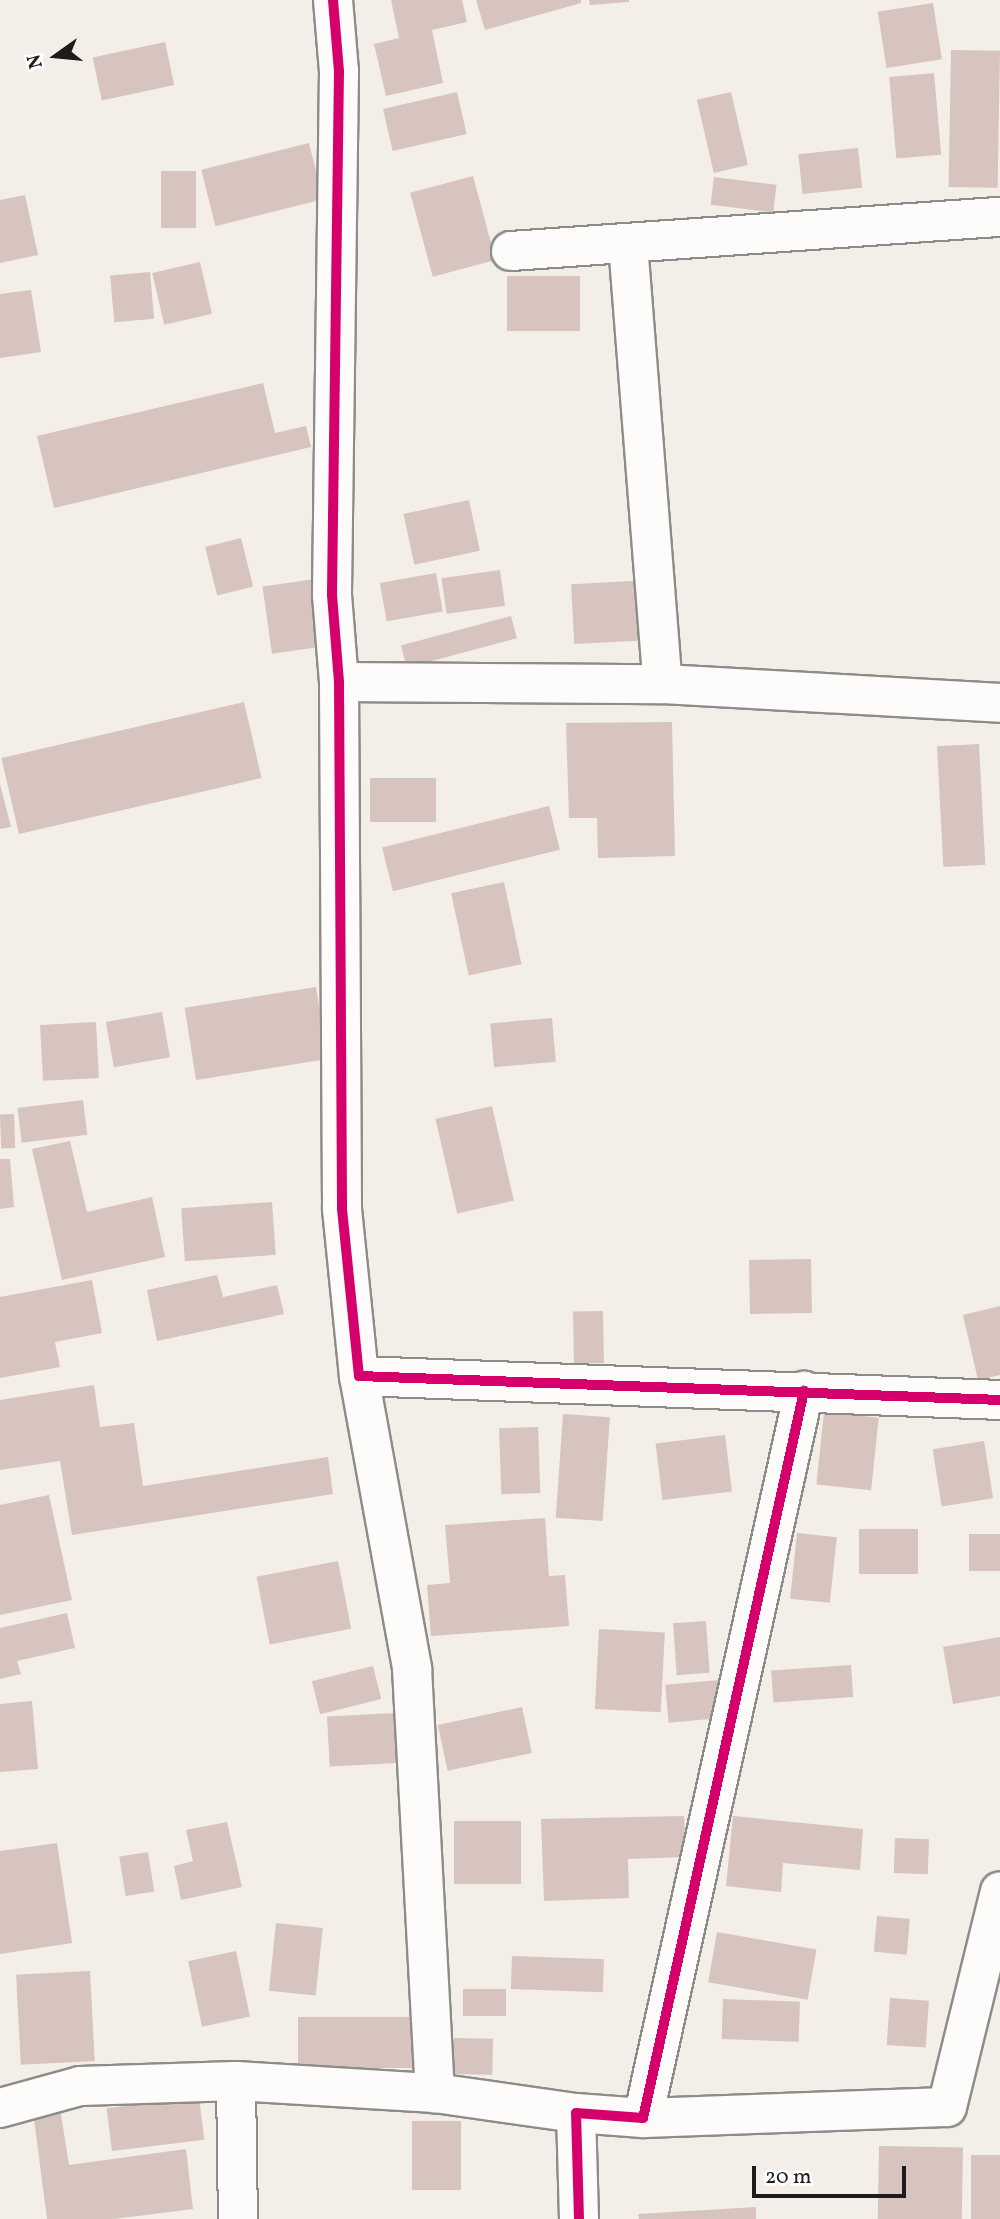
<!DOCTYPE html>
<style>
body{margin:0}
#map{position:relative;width:1000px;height:2219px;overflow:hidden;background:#f3eee7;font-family:Vollkorn,serif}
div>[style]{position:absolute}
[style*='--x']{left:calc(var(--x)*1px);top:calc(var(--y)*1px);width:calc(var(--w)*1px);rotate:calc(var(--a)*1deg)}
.building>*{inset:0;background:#d7c4bf;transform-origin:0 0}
.roads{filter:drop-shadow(2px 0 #8e8c88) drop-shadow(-2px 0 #8e8c88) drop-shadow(0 2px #8e8c88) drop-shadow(0 -2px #8e8c88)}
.minor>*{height:38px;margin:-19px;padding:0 19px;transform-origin:19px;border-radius:19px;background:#fdfcfb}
.cycleway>*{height:10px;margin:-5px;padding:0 5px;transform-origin:5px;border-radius:5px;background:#d6006c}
span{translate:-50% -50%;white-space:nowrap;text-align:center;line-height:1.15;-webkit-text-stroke:5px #fff;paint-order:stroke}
.north{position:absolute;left:21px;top:21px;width:70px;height:70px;-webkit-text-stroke:5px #fff;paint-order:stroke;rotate:255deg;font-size:19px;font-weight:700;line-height:28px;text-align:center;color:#1c1c1c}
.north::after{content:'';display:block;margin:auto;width:24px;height:32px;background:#1c1c1c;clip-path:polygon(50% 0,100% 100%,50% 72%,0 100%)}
.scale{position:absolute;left:752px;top:2166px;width:154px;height:32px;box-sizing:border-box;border:4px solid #1c1c1c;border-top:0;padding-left:9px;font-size:21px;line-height:24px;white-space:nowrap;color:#1c1c1c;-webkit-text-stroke:5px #fff;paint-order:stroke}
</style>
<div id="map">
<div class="building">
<i style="clip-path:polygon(391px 0,462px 0,467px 22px,432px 30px,443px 83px,386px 96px,374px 44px,399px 38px)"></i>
<i style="clip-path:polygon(476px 0,581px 0,581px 3px,485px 30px)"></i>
<i style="clip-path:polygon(589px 0,629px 0,629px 2px,590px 5px)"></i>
<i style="left:933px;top:3px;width:57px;height:56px;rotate:81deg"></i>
<i style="left:165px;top:42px;width:44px;height:74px;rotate:78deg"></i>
<i style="left:951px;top:50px;width:49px;height:137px;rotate:1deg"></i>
<i style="left:934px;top:73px;width:82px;height:45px;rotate:85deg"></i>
<i style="left:457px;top:92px;width:43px;height:76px;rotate:77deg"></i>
<i style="left:731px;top:92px;width:75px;height:35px;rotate:77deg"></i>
<i style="left:309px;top:143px;width:58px;height:111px;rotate:76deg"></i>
<i style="left:858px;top:148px;width:40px;height:60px;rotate:84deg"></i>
<i style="left:161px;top:171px;width:35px;height:57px"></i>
<i style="left:473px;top:176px;width:87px;height:65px;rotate:75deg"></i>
<i style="left:714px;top:177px;width:63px;height:28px;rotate:7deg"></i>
<i style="clip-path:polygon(25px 195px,38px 255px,0 263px,0 200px)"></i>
<i style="left:200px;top:262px;width:53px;height:49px;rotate:77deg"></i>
<i style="left:150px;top:272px;width:47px;height:40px;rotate:85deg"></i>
<i style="left:580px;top:276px;width:55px;height:73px;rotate:90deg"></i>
<i style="clip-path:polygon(31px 290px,41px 352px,0 358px,0 294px)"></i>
<i style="clip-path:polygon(263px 383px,275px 433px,306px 426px,311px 447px,54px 508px,37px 436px)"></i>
<i style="left:469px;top:500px;width:52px;height:67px;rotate:78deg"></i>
<i style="left:241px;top:538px;width:50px;height:37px;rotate:76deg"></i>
<i style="left:500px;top:570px;width:36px;height:59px;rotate:82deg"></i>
<i style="left:436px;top:573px;width:39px;height:57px;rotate:80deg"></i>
<i style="left:315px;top:579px;width:68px;height:53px;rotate:82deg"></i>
<i style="left:651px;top:580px;width:60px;height:80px;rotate:87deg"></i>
<i style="left:511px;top:616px;width:23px;height:114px;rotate:75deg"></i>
<i style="left:244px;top:702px;width:78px;height:249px;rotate:77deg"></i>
<i style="clip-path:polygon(672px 722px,675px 856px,598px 858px,597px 818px,569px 818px,566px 723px)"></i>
<i style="left:979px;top:744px;width:121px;height:42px;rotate:87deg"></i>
<i style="left:370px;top:778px;width:66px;height:44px"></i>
<i style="clip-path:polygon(0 784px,11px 827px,0 829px)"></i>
<i style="left:549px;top:806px;width:45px;height:172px;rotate:76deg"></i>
<i style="left:504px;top:882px;width:84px;height:54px;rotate:78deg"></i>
<i style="left:316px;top:987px;width:73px;height:133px;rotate:81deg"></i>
<i style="left:162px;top:1012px;width:46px;height:57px;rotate:80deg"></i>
<i style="left:552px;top:1018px;width:44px;height:62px;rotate:85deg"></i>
<i style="left:96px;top:1022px;width:56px;height:56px;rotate:87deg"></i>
<i style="left:83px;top:1100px;width:35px;height:66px;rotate:83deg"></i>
<i style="left:492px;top:1106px;width:97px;height:58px;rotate:77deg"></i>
<i style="left:14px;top:1114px;width:34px;height:14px;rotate:88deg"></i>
<i style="clip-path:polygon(70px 1141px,87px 1212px,152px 1197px,165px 1257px,62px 1280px,32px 1149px)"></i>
<i style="clip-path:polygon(0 1159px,10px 1159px,14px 1207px,0 1209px)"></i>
<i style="left:272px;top:1202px;width:53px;height:91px;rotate:86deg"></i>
<i style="left:811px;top:1259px;width:54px;height:62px;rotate:89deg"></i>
<i style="clip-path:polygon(217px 1275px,223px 1297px,277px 1285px,284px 1314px,157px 1341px,147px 1290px)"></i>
<i style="clip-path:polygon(92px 1280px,102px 1333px,55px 1342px,60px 1367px,0 1378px,0 1297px)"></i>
<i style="clip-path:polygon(1000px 1306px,1000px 1375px,978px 1380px,963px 1315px)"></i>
<i style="left:603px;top:1311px;width:52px;height:30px;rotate:89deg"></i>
<i style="clip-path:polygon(94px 1385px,100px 1427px,134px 1423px,143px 1486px,328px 1457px,333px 1494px,72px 1535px,60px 1461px,0 1470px,0 1400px)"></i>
<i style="left:824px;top:1412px;width:55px;height:73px;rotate:6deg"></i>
<i style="left:563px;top:1414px;width:47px;height:104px;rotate:4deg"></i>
<i style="left:538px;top:1427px;width:66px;height:39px;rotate:88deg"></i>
<i style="left:725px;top:1435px;width:57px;height:70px;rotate:83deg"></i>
<i style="left:984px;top:1441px;width:58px;height:52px;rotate:81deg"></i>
<i style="clip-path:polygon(49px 1495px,72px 1600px,0 1615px,0 1505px)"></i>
<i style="clip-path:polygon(545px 1518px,549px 1576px,565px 1575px,569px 1626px,431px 1636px,427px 1585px,450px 1583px,445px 1525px)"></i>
<i style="left:859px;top:1529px;width:59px;height:45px"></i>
<i style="left:797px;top:1533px;width:40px;height:66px;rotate:6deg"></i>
<i style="left:969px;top:1534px;width:31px;height:37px"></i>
<i style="left:338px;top:1561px;width:69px;height:83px;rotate:79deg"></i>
<i style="clip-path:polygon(67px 1613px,75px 1648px,17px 1661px,21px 1674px,0 1679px,0 1628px)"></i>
<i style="left:706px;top:1621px;width:52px;height:33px;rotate:86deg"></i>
<i style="left:599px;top:1629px;width:66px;height:80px;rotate:3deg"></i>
<i style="clip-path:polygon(1000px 1637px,1000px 1696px,953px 1704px,943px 1647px)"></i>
<i style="left:851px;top:1665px;width:32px;height:80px;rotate:86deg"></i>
<i style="left:373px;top:1666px;width:34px;height:63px;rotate:76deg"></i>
<i style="left:720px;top:1680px;width:38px;height:55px;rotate:85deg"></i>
<i style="clip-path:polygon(32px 1701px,38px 1769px,0 1772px,0 1704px)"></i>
<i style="left:522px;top:1707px;width:47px;height:86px;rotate:78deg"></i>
<i style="left:395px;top:1713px;width:50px;height:68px;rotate:87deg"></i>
<i style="clip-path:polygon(684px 1816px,686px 1857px,628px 1859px,629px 1898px,544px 1901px,541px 1819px)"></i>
<i style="clip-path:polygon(733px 1816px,863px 1829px,860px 1870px,783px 1863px,781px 1892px,726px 1886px)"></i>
<i style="left:454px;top:1821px;width:67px;height:63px"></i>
<i style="clip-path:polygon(227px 1822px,242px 1887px,181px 1900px,174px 1866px,193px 1861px,186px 1830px)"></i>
<i style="left:895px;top:1838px;width:34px;height:35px;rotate:2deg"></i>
<i style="clip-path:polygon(57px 1843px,72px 1943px,0 1954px,0 1851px)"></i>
<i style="left:148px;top:1852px;width:40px;height:29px;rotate:81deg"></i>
<i style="left:877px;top:1916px;width:33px;height:36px;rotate:5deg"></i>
<i style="left:276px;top:1923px;width:47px;height:68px;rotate:6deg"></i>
<i style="left:717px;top:1932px;width:101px;height:51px;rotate:10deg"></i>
<i style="left:236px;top:1951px;width:67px;height:49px;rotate:78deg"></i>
<i style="left:512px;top:1956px;width:92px;height:33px;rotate:2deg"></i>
<i style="left:90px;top:1971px;width:90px;height:74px;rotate:87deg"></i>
<i style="left:463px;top:1989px;width:43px;height:27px"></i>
<i style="left:890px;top:1998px;width:39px;height:47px;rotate:4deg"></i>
<i style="left:723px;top:1999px;width:77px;height:40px;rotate:2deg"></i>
<i style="left:298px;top:2017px;width:122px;height:51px"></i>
<i style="left:454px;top:2038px;width:39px;height:36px;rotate:1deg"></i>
<i style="left:199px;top:2097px;width:43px;height:93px;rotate:83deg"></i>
<i style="clip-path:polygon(60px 2108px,69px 2165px,186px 2149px,193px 2209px,114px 2219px,47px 2219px,33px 2111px)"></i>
<i style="left:412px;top:2121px;width:49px;height:69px"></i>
<i style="left:879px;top:2146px;width:84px;height:73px;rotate:1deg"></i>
<i style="left:1000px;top:2155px;width:64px;height:29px;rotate:90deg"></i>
<i style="clip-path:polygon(756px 2207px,756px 2219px,639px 2219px,638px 2214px)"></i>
</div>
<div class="roads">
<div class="minor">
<i style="--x:333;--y:0;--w:71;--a:85.2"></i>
<i style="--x:339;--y:71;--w:524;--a:90.77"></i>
<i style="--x:332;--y:595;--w:87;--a:85.4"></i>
<i style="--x:339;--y:682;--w:527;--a:89.67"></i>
<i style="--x:342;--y:1209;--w:168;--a:84.2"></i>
<i style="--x:359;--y:1376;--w:641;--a:2.14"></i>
<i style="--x:628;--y:244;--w:441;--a:85.5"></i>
<i style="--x:511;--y:251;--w:490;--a:-4"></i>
<i style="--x:339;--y:682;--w:324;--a:0.4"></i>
<i style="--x:663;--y:684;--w:338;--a:3.2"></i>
<i style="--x:359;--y:1376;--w:298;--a:79.7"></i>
<i style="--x:412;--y:1669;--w:425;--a:86.9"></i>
<i style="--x:236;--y:2081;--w:138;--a:89.2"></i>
<i style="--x:0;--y:2108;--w:83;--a:-15.4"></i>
<i style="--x:80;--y:2086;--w:156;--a:-1.8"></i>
<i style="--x:236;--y:2081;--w:199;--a:3.5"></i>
<i style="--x:435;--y:2093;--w:142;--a:8.1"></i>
<i style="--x:643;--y:2118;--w:304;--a:-2.1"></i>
<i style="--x:947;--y:2107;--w:222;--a:-76.2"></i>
<i style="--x:579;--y:2219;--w:106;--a:-91.6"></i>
<i style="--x:576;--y:2113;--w:67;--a:4.3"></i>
<i style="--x:643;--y:2118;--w:745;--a:-77.51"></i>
</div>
</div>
<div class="cycleway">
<i style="--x:333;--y:0;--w:71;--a:85.2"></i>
<i style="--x:339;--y:71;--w:524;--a:90.77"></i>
<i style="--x:332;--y:595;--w:87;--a:85.4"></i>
<i style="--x:339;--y:682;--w:527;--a:89.67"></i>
<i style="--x:342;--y:1209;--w:168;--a:84.2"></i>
<i style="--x:359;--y:1376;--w:641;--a:2.14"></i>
<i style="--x:579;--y:2219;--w:106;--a:-91.6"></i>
<i style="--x:576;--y:2113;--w:67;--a:4.3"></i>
<i style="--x:643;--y:2118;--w:745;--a:-77.51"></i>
</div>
<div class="north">N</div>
<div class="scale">20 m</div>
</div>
